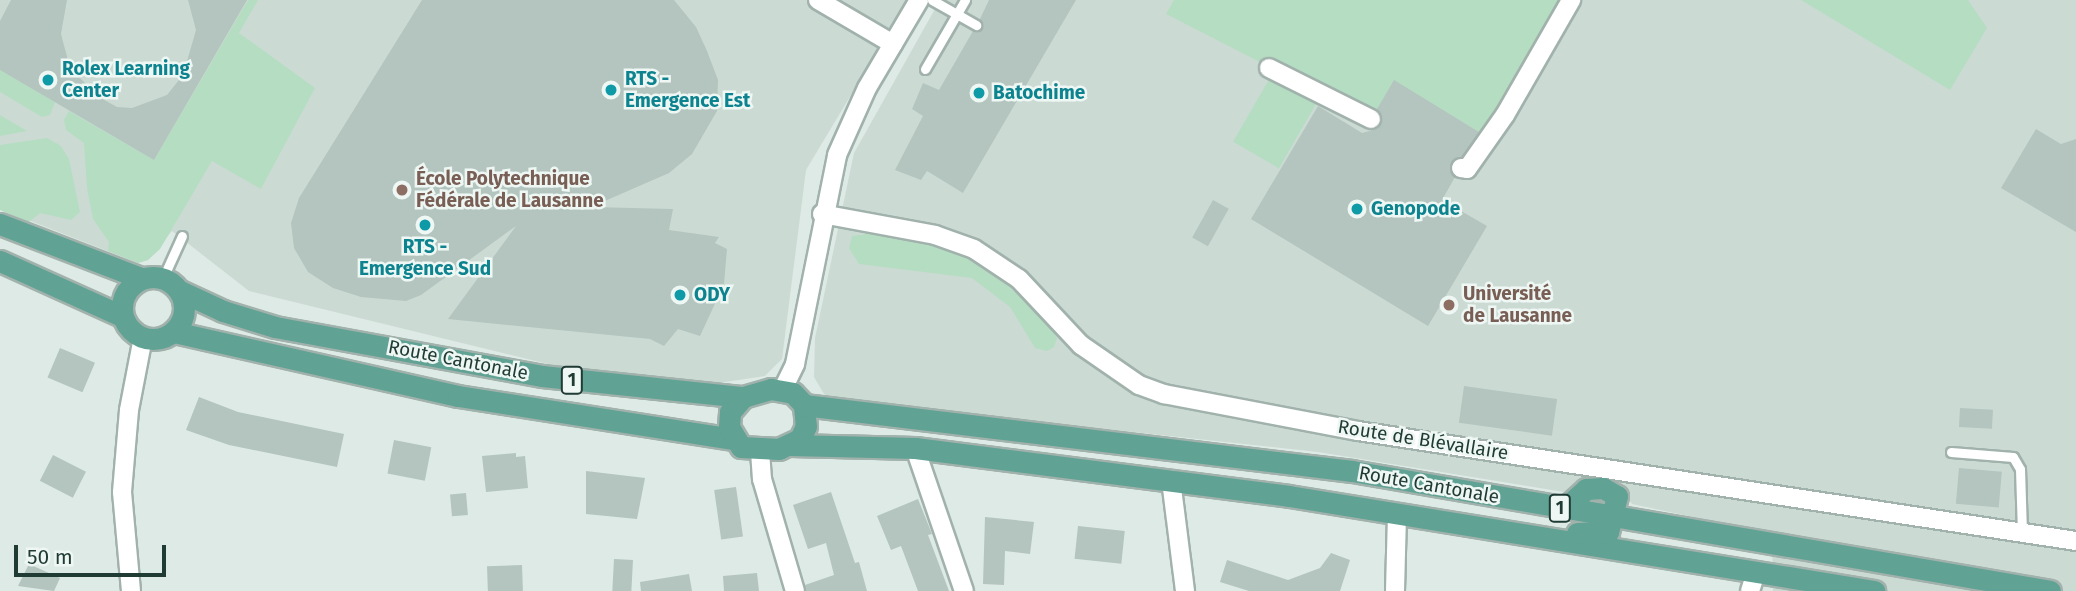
<!DOCTYPE html>
<meta charset="utf-8">
<style>
body{margin:0}
#map{position:relative;width:2076px;height:591px;overflow:hidden;background:#deeae5;font-family:"Fira Sans",sans-serif}
div>[style]{position:absolute}
[style*='--x']{left:calc(var(--x)*1px);top:calc(var(--y)*1px);width:calc(var(--w)*1px);rotate:calc(var(--a)*1deg)}
.built>*{inset:0;background:#ccdad4}
.green>*{inset:0;background:#b5ddc2;transform-origin:0 0}
.building>*{inset:0;background:#b3c5be;transform-origin:0 0}
.roads{filter:drop-shadow(2px 0 #a1b2ac) drop-shadow(-2px 0 #a1b2ac) drop-shadow(0 2px #a1b2ac) drop-shadow(0 -2px #a1b2ac)}
.lane>*{height:9px;margin:-4.5px;padding:0 4.5px;transform-origin:4.5px;border-radius:4.5px;background:#fff}
.street>*{height:18px;margin:-9px;padding:0 9px;transform-origin:9px;border-radius:9px;background:#fff}
.primary>*{height:21px;margin:-10.5px;padding:0 10.5px;transform-origin:10.5px;border-radius:10.5px;background:#60a294}
.primary>.ring{margin:-10.5px;padding:0;box-sizing:content-box;background:none;border:21px solid #60a294;border-radius:50%}
.dots>*{width:19px;height:19px;translate:-50% -50%;box-sizing:border-box;border:4px solid #eef7f3;border-radius:50%}
span{translate:-50% -50%;white-space:nowrap;text-align:center;line-height:1.15;-webkit-text-stroke:5px #eef7f3;paint-order:stroke}
.shield-label span{padding:2px 5px;background:#eef7f3;border:2px solid;border-radius:5px;-webkit-text-stroke-width:0}
.shield-label{font-size:18px;color:#1f3b34;font-weight:700}
.culture-label{font-size:19px;color:#0d838f;font-weight:700}
.left{translate:0 -50%;text-align:left}
.education-label{font-size:19px;color:#785e54;font-weight:700}
.street-label{font-size:19px;color:#1f3b34}
.scale{position:absolute;left:14px;top:545px;width:152px;height:32px;box-sizing:border-box;border:4px solid #1f3b34;border-top:0;padding-left:9px;font-size:21px;line-height:24px;white-space:nowrap;color:#1f3b34;-webkit-text-stroke:5px #eef7f3;paint-order:stroke}
</style>
<div id="map">
<div class="built">
<i style="clip-path:polygon(0 0,908px 0,806px 170px,782px 359px,765px 376px,718px 383px,552px 365px,249px 291px,172px 231px,148px 260px,138px 263px,0 209px)"></i>
<i style="clip-path:polygon(940px 0,2076px 0,2076px 591px,1773px 591px,1772px 534px,1632px 504px,1623px 491px,1577px 487px,1564px 492px,1318px 452px,908px 408px,841px 406px,824px 394px,814px 377px,815px 338px,854px 153px)"></i>
</div>
<div class="green">
<i style="clip-path:polygon(248px 0,258px 0,239px 33px,315px 88px,261px 189px,212px 161px,160px 249px,148px 260px,138px 263px,108px 251px,109px 242px,93px 219px,87px 188px,84px 143px,66px 130px,64px 120px,69px 111px,154px 160px)"></i>
<i style="clip-path:polygon(1174px 0,1571px 0,1505px 115px,1481px 133px,1394px 81px,1371px 119px,1166px 14px)"></i>
<i style="clip-path:polygon(1801px 0,1968px 0,1987px 28px,1950px 90px)"></i>
<i style="clip-path:polygon(0 70px,55px 102px,50px 115px,42px 117px,0 92px)"></i>
<i style="left:1271px;top:76px;width:53px;height:76px;rotate:30deg"></i>
<i style="clip-path:polygon(0 115px,27px 131px,0 136px)"></i>
<i style="clip-path:polygon(47px 138px,61px 146px,69px 159px,80px 212px,71px 220px,40px 213px,29px 222px,0 210px,0 145px)"></i>
<i style="clip-path:polygon(873px 233px,901px 236px,962px 255px,995px 273px,1050px 326px,1057px 338px,1054px 347px,1047px 351px,1035px 348px,1010px 307px,972px 278px,859px 264px,849px 248px,852px 236px)"></i>
</div>
<div class="building">
<i style="clip-path:polygon(11px 0,67px 0,61px 34px,70px 68px,99px 97px,117px 107px,132px 108px,167px 95px,183px 75px,196px 30px,188px 0,247px 0,154px 160px,0 70px,0 21px)"></i>
<i style="clip-path:polygon(422px 0,674px 0,696px 27px,707px 51px,718px 80px,717px 111px,692px 154px,669px 173px,591px 207px,673px 209px,669px 230px,719px 237px,715px 243px,727px 249px,724px 284px,700px 336px,678px 329px,664px 346px,650px 339px,448px 319px,516px 226px,421px 295px,406px 301px,361px 297px,333px 288px,308px 272px,294px 248px,291px 223px,299px 198px)"></i>
<i style="clip-path:polygon(989px 0,1076px 0,963px 193px,927px 171px,921px 180px,895px 170px,923px 116px,912px 109px,923px 83px,939px 90px,973px 31px,982px 28px,980px 19px)"></i>
<i style="clip-path:polygon(1394px 80px,1479px 132px,1462px 157px,1452px 161px,1450px 171px,1455px 177px,1442px 200px,1487px 226px,1428px 326px,1251px 219px,1318px 106px,1362px 133px,1377px 129px,1382px 119px,1377px 109px)"></i>
<i style="clip-path:polygon(2036px 129px,2061px 144px,2076px 139px,2076px 232px,2001px 188px)"></i>
<i style="left:1213px;top:200px;width:18px;height:43px;rotate:29deg"></i>
<i style="left:60px;top:348px;width:38px;height:32px;rotate:23deg"></i>
<i style="left:1464px;top:386px;width:94px;height:37px;rotate:8deg"></i>
<i style="clip-path:polygon(199px 397px,238px 412px,344px 434px,337px 467px,229px 445px,186px 430px)"></i>
<i style="left:1960px;top:408px;width:33px;height:19px;rotate:3deg"></i>
<i style="left:394px;top:440px;width:38px;height:34px;rotate:11deg"></i>
<i style="clip-path:polygon(516px 453px,516px 457px,525px 456px,528px 488px,486px 492px,482px 456px)"></i>
<i style="left:53px;top:455px;width:37px;height:29px;rotate:27deg"></i>
<i style="left:1959px;top:468px;width:43px;height:36px;rotate:5deg"></i>
<i style="clip-path:polygon(586px 471px,645px 478px,637px 519px,586px 514px)"></i>
<i style="left:736px;top:487px;width:50px;height:22px;rotate:82deg"></i>
<i style="clip-path:polygon(831px 492px,855px 563px,859px 562px,867px 591px,806px 591px,805px 585px,834px 575px,826px 543px,808px 549px,793px 505px)"></i>
<i style="left:466px;top:493px;width:22px;height:16px;rotate:85deg"></i>
<i style="clip-path:polygon(918px 499px,932px 534px,928px 535px,949px 591px,918px 591px,901px 546px,891px 550px,877px 516px)"></i>
<i style="clip-path:polygon(985px 517px,1034px 522px,1030px 554px,1005px 551px,1004px 585px,983px 584px)"></i>
<i style="left:1078px;top:526px;width:47px;height:33px;rotate:6deg"></i>
<i style="clip-path:polygon(1331px 553px,1350px 560px,1340px 591px,1249px 591px,1220px 582px,1227px 560px,1288px 580px,1320px 568px)"></i>
<i style="left:614px;top:559px;width:19px;height:32px;rotate:3deg"></i>
<i style="clip-path:polygon(29px 564px,60px 578px,54px 591px,18px 586px)"></i>
<i style="left:522px;top:565px;width:26px;height:35px;rotate:88deg"></i>
<i style="clip-path:polygon(757px 573px,759px 591px,724px 591px,723px 576px)"></i>
<i style="clip-path:polygon(689px 574px,692px 591px,641px 591px,640px 582px)"></i>
</div>
<div class="roads">
<div class="lane">
<i style="--x:932;--y:0;--w:51;--a:29.6"></i>
<i style="--x:925;--y:69;--w:80;--a:-59.9"></i>
<i style="--x:163;--y:278;--w:46;--a:-65.7"></i>
<i style="--x:1951;--y:452;--w:62;--a:4.6"></i>
<i style="--x:2013;--y:457;--w:14;--a:60"></i>
<i style="--x:2020;--y:469;--w:62;--a:88.2"></i>
</div>
<div class="street">
<i style="--x:818;--y:0;--w:87;--a:30.4"></i>
<i style="--x:1269;--y:68;--w:114;--a:26.6"></i>
<i style="--x:1461;--y:168;--w:6;--a:9"></i>
<i style="--x:1467;--y:169;--w:66;--a:-54.9"></i>
<i style="--x:1505;--y:115;--w:133;--a:-60.1"></i>
<i style="--x:822;--y:214;--w:115;--a:10.5"></i>
<i style="--x:935;--y:235;--w:41;--a:19.7"></i>
<i style="--x:974;--y:249;--w:54;--a:33.7"></i>
<i style="--x:1019;--y:279;--w:91;--a:46.8"></i>
<i style="--x:1081;--y:345;--w:70;--a:34.6"></i>
<i style="--x:1139;--y:385;--w:27;--a:20"></i>
<i style="--x:1164;--y:394;--w:197;--a:10.8"></i>
<i style="--x:1358;--y:431;--w:726;--a:8.71"></i>
<i style="--x:783;--y:389;--w:28;--a:-64"></i>
<i style="--x:795;--y:364;--w:213;--a:-78.6"></i>
<i style="--x:837;--y:155;--w:73;--a:-65.9"></i>
<i style="--x:867;--y:88;--w:102;--a:-59.4"></i>
<i style="--x:915;--y:448;--w:151;--a:71.1"></i>
<i style="--x:760;--y:451;--w:28;--a:86"></i>
<i style="--x:762;--y:479;--w:117;--a:73.6"></i>
<i style="--x:1171;--y:480;--w:112;--a:82.8"></i>
<i style="--x:131;--y:591;--w:99;--a:-95.2"></i>
<i style="--x:122;--y:492;--w:82;--a:-85.1"></i>
<i style="--x:129;--y:410;--w:74;--a:-79.1"></i>
<i style="--x:1395;--y:591;--w:77;--a:-88.5"></i>
<i style="--x:1750;--y:591;--w:20;--a:-72"></i>
</div>
<div class="primary">
<i style="--x:0;--y:224;--w:151;--a:21"></i>
<i style="--x:0;--y:261;--w:134;--a:24.3"></i>
<i class="ring" style="left:122px;top:277px;width:41px;height:41px"></i>
<i style="--x:180;--y:291;--w:47;--a:24.9"></i>
<i style="--x:223;--y:311;--w:54;--a:17.1"></i>
<i style="--x:275;--y:327;--w:271;--a:10.4"></i>
<i style="--x:542;--y:376;--w:202;--a:6"></i>
<i style="--x:174;--y:332;--w:291;--a:12.7"></i>
<i style="--x:458;--y:396;--w:279;--a:8.9"></i>
<i style="--x:771;--y:389;--w:22;--a:10"></i>
<i style="--x:793;--y:393;--w:16;--a:47"></i>
<i style="--x:804;--y:405;--w:21;--a:85"></i>
<i style="--x:806;--y:426;--w:14;--a:115"></i>
<i style="--x:800;--y:439;--w:23;--a:155"></i>
<i style="--x:779;--y:449;--w:38;--a:-177"></i>
<i style="--x:741;--y:447;--w:23;--a:-121"></i>
<i style="--x:729;--y:427;--w:15;--a:-86"></i>
<i style="--x:730;--y:412;--w:20;--a:-49"></i>
<i style="--x:743;--y:397;--w:29;--a:-16"></i>
<i style="--x:804;--y:405;--w:552;--a:6.87"></i>
<i style="--x:1352;--y:471;--w:708;--a:9.75"></i>
<i style="--x:791;--y:445;--w:124;--a:1.4"></i>
<i style="--x:915;--y:448;--w:377;--a:7.3"></i>
<i style="--x:1289;--y:496;--w:593;--a:9.22"></i>
<i style="--x:1564;--y:509;--w:30;--a:-42"></i>
<i style="--x:1586;--y:489;--w:17;--a:-3"></i>
<i style="--x:1603;--y:488;--w:16;--a:30"></i>
<i style="--x:1617;--y:496;--w:37;--a:104"></i>
<i style="--x:1608;--y:532;--w:31;--a:178"></i>
</div>
</div>
<div class="dots">
<i style="left:48px;top:80px;background:#0f9aa8"></i>
<i style="left:611px;top:90px;background:#0f9aa8"></i>
<i style="left:979px;top:93px;background:#0f9aa8"></i>
<i style="left:402px;top:190px;background:#8d6e63"></i>
<i style="left:1357px;top:209px;background:#0f9aa8"></i>
<i style="left:425px;top:225px;background:#0f9aa8"></i>
<i style="left:680px;top:295px;background:#0f9aa8"></i>
<i style="left:1449px;top:305px;background:#8d6e63"></i>
</div>
<div class="shield-label">
<span style="left:572px;top:380px">1</span>
<span style="left:1560px;top:508px">1</span>
</div>
<div class="culture-label">
<span class="left" style="left:62px;top:80px">Rolex Learning<br>Center</span>
<span class="left" style="left:625px;top:90px">RTS -<br>Emergence Est</span>
<span class="left" style="left:993px;top:93px">Batochime</span>
<span class="left" style="left:1371px;top:209px">Genopode</span>
<span style="left:425px;top:258px">RTS -<br>Emergence Sud</span>
<span class="left" style="left:694px;top:295px">ODY</span>
</div>
<div class="education-label">
<span class="left" style="left:416px;top:190px">École Polytechnique<br>Fédérale de Lausanne</span>
<span class="left" style="left:1463px;top:305px">Université<br>de Lausanne</span>
</div>
<div class="street-label">
<span style="left:458px;top:360px;rotate:11deg">Route Cantonale</span>
<span style="left:1423px;top:440px;rotate:9deg">Route de Blévallaire</span>
<span style="left:1429px;top:485px;rotate:10deg">Route Cantonale</span>
</div>
<div class="scale">50 m</div>
</div>
